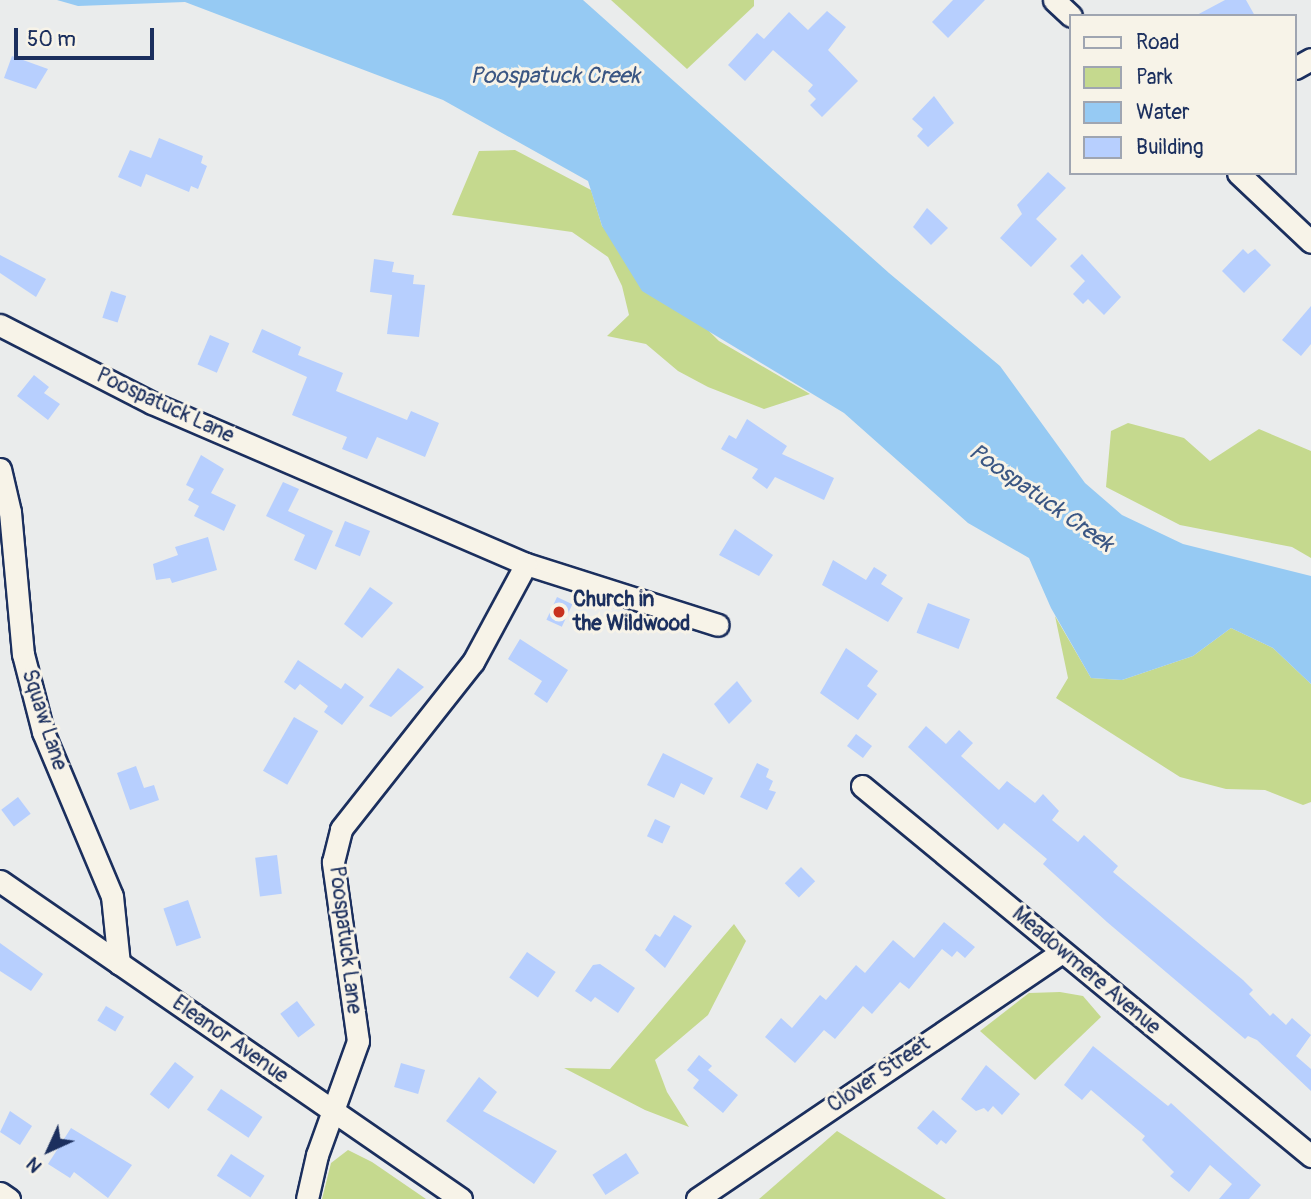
<!DOCTYPE html>
<style>
body{margin:0}
#map{position:relative;width:1311px;height:1199px;overflow:hidden;background:#eaecec;font-family:Pangolin,sans-serif}
div>[style]{position:absolute}
[style*='--x']{left:calc(var(--x)*1px);top:calc(var(--y)*1px);width:calc(var(--w)*1px);rotate:calc(var(--a)*1deg)}
.green>*{inset:0;background:#c5d98e}
.water>*{inset:0;background:#96caf3}
.building>*{inset:0;background:#b7cffe;transform-origin:0 0}
.roads{filter:drop-shadow(2px 0 #1b2f5e) drop-shadow(-2px 0 #1b2f5e) drop-shadow(0 2px #1b2f5e) drop-shadow(0 -2px #1b2f5e)}
.minor>*{height:21px;margin:-10.5px;padding:0 10.5px;transform-origin:10.5px;border-radius:10.5px;background:#f7f3e8}
.dots>*{width:19px;height:19px;translate:-50% -50%;box-sizing:border-box;border:4px solid #f7f3e8;border-radius:50%}
span{translate:-50% -50%;white-space:nowrap;text-align:center;line-height:1.15;-webkit-text-stroke:6px #f7f3e8;paint-order:stroke}
.street-label{font-size:21px;color:#1b2f5e}
.poi-label{font-size:21px;color:#1b2f5e;font-weight:700}
.left{translate:0 -50%;text-align:left}
.water-label{font-size:23px;color:#3a5683;font-style:italic}
.legend{position:absolute;left:1069px;top:14px;width:228px;height:161px;box-sizing:border-box;background:#f7f3e8;border:2px solid #9fa5b1;margin:0;padding:9px 12px;list-style:none;font-size:21px;color:#1b2f5e}
.legend li{display:flex;align-items:center;gap:14px;height:35px}
.legend b{width:35px;border:2px solid #9fa5b1}
.north{position:absolute;left:14px;top:1115px;width:70px;height:70px;-webkit-text-stroke:5px #f7f3e8;paint-order:stroke;rotate:225deg;font-size:19px;font-weight:700;line-height:28px;text-align:center;color:#1b2f5e}
.north::after{content:'';display:block;margin:auto;width:24px;height:32px;background:#1b2f5e;clip-path:polygon(50% 0,100% 100%,50% 72%,0 100%)}
.scale{position:absolute;left:14px;top:28px;width:140px;height:32px;box-sizing:border-box;border:4px solid #1b2f5e;border-top:0;padding-left:9px;font-size:21px;line-height:24px;white-space:nowrap;color:#1b2f5e;-webkit-text-stroke:5px #f7f3e8;paint-order:stroke}
</style>
<div id="map">
<div class="green">
<i style="clip-path:polygon(611px 0,754px 0,754px 6px,687px 69px)"></i>
<i style="clip-path:polygon(515px 150px,591px 190px,602px 226px,719px 341px,810px 394px,764px 409px,708px 387px,678px 371px,646px 344px,607px 336px,629px 315px,622px 286px,608px 257px,572px 232px,452px 215px,479px 151px)"></i>
<i style="clip-path:polygon(1128px 423px,1184px 438px,1210px 461px,1259px 429px,1311px 451px,1311px 558px,1292px 547px,1180px 525px,1106px 487px,1111px 431px)"></i>
<i style="clip-path:polygon(1055px 616px,1091px 678px,1122px 680px,1193px 656px,1231px 628px,1273px 648px,1311px 684px,1311px 802px,1303px 805px,1265px 790px,1226px 789px,1180px 777px,1056px 698px,1068px 678px)"></i>
<i style="clip-path:polygon(734px 924px,746px 941px,708px 1015px,655px 1060px,667px 1092px,689px 1127px,645px 1110px,564px 1068px,610px 1069px)"></i>
<i style="clip-path:polygon(1060px 992px,1083px 996px,1101px 1017px,1035px 1080px,980px 1031px,1029px 993px)"></i>
<i style="clip-path:polygon(837px 1131px,946px 1199px,759px 1199px)"></i>
<i style="clip-path:polygon(348px 1150px,372px 1162px,426px 1199px,322px 1199px,331px 1163px)"></i>
</div>
<div class="water">
<i style="clip-path:polygon(57px 0,583px 0,889px 273px,1000px 366px,1085px 483px,1122px 515px,1183px 544px,1311px 576px,1311px 684px,1273px 648px,1231px 628px,1193px 656px,1122px 680px,1091px 678px,1051px 608px,1029px 558px,968px 523px,844px 413px,642px 291px,602px 226px,588px 181px,443px 100px,185px 2px,78px 6px)"></i>
</div>
<div class="building">
<i style="clip-path:polygon(953px 0,985px 0,948px 38px,932px 22px)"></i>
<i style="clip-path:polygon(1225px 0,1246px 0,1255px 16px,1195px 16px)"></i>
<i style="clip-path:polygon(827px 11px,846px 27px,828px 50px,858px 81px,822px 117px,810px 105px,816px 99px,808px 91px,813px 85px,773px 50px,745px 81px,728px 65px,757px 33px,764px 39px,789px 12px,808px 30px)"></i>
<i style="clip-path:polygon(12px 56px,48px 69px,36px 89px,4px 78px)"></i>
<i style="clip-path:polygon(934px 96px,954px 123px,928px 147px,917px 136px,923px 129px,912px 119px)"></i>
<i style="clip-path:polygon(159px 138px,203px 156px,201px 163px,207px 166px,198px 189px,191px 186px,189px 192px,146px 174px,141px 187px,118px 177px,130px 150px,151px 158px)"></i>
<i style="clip-path:polygon(1048px 172px,1066px 188px,1036px 219px,1057px 239px,1031px 267px,1000px 238px,1022px 214px,1017px 205px)"></i>
<i style="clip-path:polygon(927px 208px,948px 228px,931px 245px,913px 227px)"></i>
<i style="clip-path:polygon(1243px 249px,1248px 254px,1255px 249px,1271px 265px,1244px 293px,1222px 271px)"></i>
<i style="clip-path:polygon(1082px 254px,1121px 297px,1104px 315px,1088px 299px,1083px 304px,1073px 294px,1085px 281px,1070px 266px)"></i>
<i style="clip-path:polygon(0 255px,46px 279px,36px 297px,0 273px)"></i>
<i style="clip-path:polygon(374px 259px,394px 262px,392px 272px,414px 275px,413px 284px,425px 285px,419px 337px,387px 334px,392px 295px,370px 292px)"></i>
<i style="left:111px;top:291px;width:16px;height:28px;rotate:18deg"></i>
<i style="clip-path:polygon(1311px 306px,1311px 344px,1301px 356px,1282px 340px)"></i>
<i style="clip-path:polygon(262px 329px,301px 347px,298px 355px,343px 373px,336px 391px,407px 420px,411px 411px,439px 423px,425px 457px,377px 437px,367px 459px,342px 449px,347px 437px,292px 415px,307px 377px,252px 352px)"></i>
<i style="left:210px;top:335px;width:21px;height:32px;rotate:23deg"></i>
<i style="clip-path:polygon(34px 375px,49px 387px,44px 393px,60px 404px,48px 420px,17px 396px)"></i>
<i style="clip-path:polygon(747px 419px,787px 446px,782px 454px,834px 478px,824px 500px,775px 477px,767px 489px,752px 478px,758px 469px,721px 449px,729px 435px,736px 439px)"></i>
<i style="clip-path:polygon(201px 455px,224px 469px,211px 493px,236px 505px,224px 531px,194px 516px,199px 506px,188px 500px,194px 489px,186px 485px)"></i>
<i style="clip-path:polygon(283px 482px,299px 489px,288px 511px,333px 531px,316px 570px,294px 560px,305px 535px,266px 516px)"></i>
<i style="left:345px;top:521px;width:27px;height:27px;rotate:22deg"></i>
<i style="clip-path:polygon(735px 529px,773px 555px,759px 576px,719px 555px)"></i>
<i style="clip-path:polygon(208px 537px,217px 570px,172px 583px,170px 578px,156px 580px,153px 564px,178px 555px,175px 547px)"></i>
<i style="clip-path:polygon(833px 560px,866px 580px,874px 567px,887px 575px,881px 584px,903px 598px,888px 622px,822px 585px)"></i>
<i style="clip-path:polygon(370px 587px,393px 603px,362px 638px,344px 624px)"></i>
<i style="left:557px;top:597px;width:17px;height:25px;rotate:25deg"></i>
<i style="left:928px;top:603px;width:45px;height:32px;rotate:21deg"></i>
<i style="clip-path:polygon(520px 639px,568px 670px,547px 703px,534px 694px,542px 681px,508px 659px)"></i>
<i style="clip-path:polygon(846px 648px,878px 671px,867px 686px,877px 694px,858px 720px,820px 693px)"></i>
<i style="clip-path:polygon(298px 660px,341px 689px,345px 683px,364px 697px,342px 725px,324px 712px,328px 706px,300px 684px,295px 690px,284px 682px)"></i>
<i style="clip-path:polygon(398px 668px,424px 687px,391px 717px,369px 706px)"></i>
<i style="clip-path:polygon(737px 681px,752px 701px,729px 724px,714px 704px)"></i>
<i style="left:294px;top:717px;width:28px;height:62px;rotate:30deg"></i>
<i style="clip-path:polygon(926px 726px,946px 744px,959px 730px,973px 743px,961px 756px,999px 790px,1007px 781px,1035px 803px,1043px 794px,1059px 811px,1052px 820px,1078px 842px,1084px 835px,1118px 866px,1113px 872px,1243px 980px,1253px 990px,1249px 994px,1270px 1016px,1273px 1013px,1286px 1025px,1292px 1018px,1311px 1035px,1296px 1056px,1311px 1069px,1311px 1091px,1257px 1040px,1248px 1036px,1245px 1039px,1107px 922px,1043px 864px,1047px 859px,1004px 823px,998px 830px,908px 747px)"></i>
<i style="left:856px;top:734px;width:20px;height:15px;rotate:37deg"></i>
<i style="clip-path:polygon(663px 753px,713px 778px,704px 795px,681px 783px,674px 798px,647px 785px)"></i>
<i style="clip-path:polygon(757px 763px,769px 769px,766px 777px,773px 781px,769px 790px,776px 792px,767px 810px,740px 797px)"></i>
<i style="clip-path:polygon(136px 766px,144px 788px,154px 785px,159px 800px,130px 810px,117px 773px)"></i>
<i style="left:18px;top:797px;width:21px;height:21px;rotate:53deg"></i>
<i style="left:655px;top:819px;width:17px;height:19px;rotate:25deg"></i>
<i style="left:277px;top:855px;width:39px;height:22px;rotate:83deg"></i>
<i style="left:801px;top:867px;width:20px;height:23px;rotate:45deg"></i>
<i style="left:188px;top:900px;width:40px;height:26px;rotate:71deg"></i>
<i style="clip-path:polygon(674px 915px,692px 926px,665px 968px,645px 950px,655px 934px,660px 937px)"></i>
<i style="clip-path:polygon(944px 922px,975px 947px,965px 958px,957px 951px,952px 957px,942px 949px,909px 989px,900px 982px,872px 1014px,863px 1006px,835px 1039px,824px 1030px,795px 1063px,765px 1037px,781px 1018px,792px 1028px,820px 995px,826px 1000px,856px 965px,865px 973px,893px 940px,914px 958px)"></i>
<i style="clip-path:polygon(0 943px,43px 974px,31px 991px,0 971px)"></i>
<i style="left:527px;top:952px;width:35px;height:31px;rotate:35deg"></i>
<i style="clip-path:polygon(600px 964px,635px 988px,618px 1013px,595px 997px,591px 1002px,575px 991px,593px 965px)"></i>
<i style="left:297px;top:1001px;width:30px;height:21px;rotate:53deg"></i>
<i style="left:106px;top:1006px;width:21px;height:17px;rotate:31deg"></i>
<i style="clip-path:polygon(1093px 1046px,1168px 1106px,1171px 1103px,1261px 1185px,1249px 1199px,1219px 1199px,1232px 1184px,1210px 1165px,1189px 1192px,1170px 1176px,1174px 1172px,1142px 1140px,1145px 1136px,1091px 1090px,1082px 1100px,1064px 1085px)"></i>
<i style="clip-path:polygon(699px 1055px,712px 1066px,708px 1070px,738px 1095px,723px 1113px,693px 1088px,699px 1080px,687px 1070px)"></i>
<i style="left:175px;top:1062px;width:24px;height:41px;rotate:38deg"></i>
<i style="left:401px;top:1063px;width:25px;height:25px;rotate:16deg"></i>
<i style="clip-path:polygon(986px 1065px,1020px 1094px,1002px 1115px,993px 1106px,988px 1112px,984px 1108px,976px 1111px,961px 1099px)"></i>
<i style="clip-path:polygon(479px 1077px,497px 1092px,483px 1111px,557px 1151px,534px 1184px,446px 1121px)"></i>
<i style="left:221px;top:1089px;width:50px;height:25px;rotate:34deg"></i>
<i style="clip-path:polygon(933px 1110px,957px 1131px,946px 1144px,941px 1140px,937px 1145px,917px 1128px)"></i>
<i style="clip-path:polygon(10px 1111px,32px 1126px,20px 1145px,0 1132px)"></i>
<i style="clip-path:polygon(71px 1128px,132px 1165px,108px 1198px,74px 1172px,70px 1178px,48px 1164px)"></i>
<i style="left:626px;top:1153px;width:24px;height:40px;rotate:57deg"></i>
<i style="left:231px;top:1154px;width:40px;height:26px;rotate:33deg"></i>
</div>
<div class="roads">
<div class="minor">
<i style="--x:1054;--y:0;--w:23;--a:43"></i>
<i style="--x:1295;--y:68;--w:18;--a:-29"></i>
<i style="--x:1238;--y:173;--w:100;--a:43.4"></i>
<i style="--x:0;--y:325;--w:171;--a:27.2"></i>
<i style="--x:152;--y:403;--w:407;--a:23.3"></i>
<i style="--x:526;--y:564;--w:201;--a:17.6"></i>
<i style="--x:0;--y:469;--w:44;--a:76.9"></i>
<i style="--x:10;--y:512;--w:143;--a:84.8"></i>
<i style="--x:23;--y:654;--w:81;--a:75.6"></i>
<i style="--x:43;--y:732;--w:178;--a:67.2"></i>
<i style="--x:112;--y:896;--w:68;--a:84.1"></i>
<i style="--x:862;--y:786;--w:582;--a:39.49"></i>
<i style="--x:0;--y:881;--w:560;--a:34.6"></i>
<i style="--x:0;--y:1193;--w:11;--a:34"></i>
<i style="--x:307;--y:1199;--w:45;--a:-77.2"></i>
<i style="--x:317;--y:1155;--w:121;--a:-70.2"></i>
<i style="--x:358;--y:1041;--w:181;--a:-98"></i>
<i style="--x:333;--y:862;--w:34;--a:-76"></i>
<i style="--x:341;--y:829;--w:213;--a:-51.7"></i>
<i style="--x:473;--y:662;--w:111;--a:-61.6"></i>
<i style="--x:697;--y:1199;--w:441;--a:-34.1"></i>
</div>
</div>
<div class="dots">
<i style="left:559px;top:612px;background:#c8321e"></i>
</div>
<div class="street-label">
<span style="left:165px;top:406px;rotate:25deg">Poospatuck Lane</span>
<span style="left:44px;top:720px;rotate:72deg">Squaw Lane</span>
<span style="left:345px;top:940px;rotate:83deg">Poospatuck Lane</span>
<span style="left:1086px;top:971px;rotate:40deg">Meadowmere Avenue</span>
<span style="left:230px;top:1040px;rotate:35deg">Eleanor Avenue</span>
<span style="left:879px;top:1075px;rotate:-34deg">Clover Street</span>
</div>
<div class="poi-label">
<span class="left" style="left:573px;top:612px">Church in<br>the Wildwood</span>
</div>
<div class="water-label">
<span style="left:555px;top:76px">Poospatuck Creek</span>
<span style="left:1041px;top:498px;rotate:35deg">Poospatuck Creek</span>
</div>
<ul class="legend">
<li><b style="height:9px;background:#f7f3e8"></b>Road</li>
<li><b style="height:19px;background:#c5d98e"></b>Park</li>
<li><b style="height:19px;background:#96caf3"></b>Water</li>
<li><b style="height:19px;background:#b7cffe"></b>Building</li>
</ul>
<div class="north">N</div>
<div class="scale">50 m</div>
</div>
